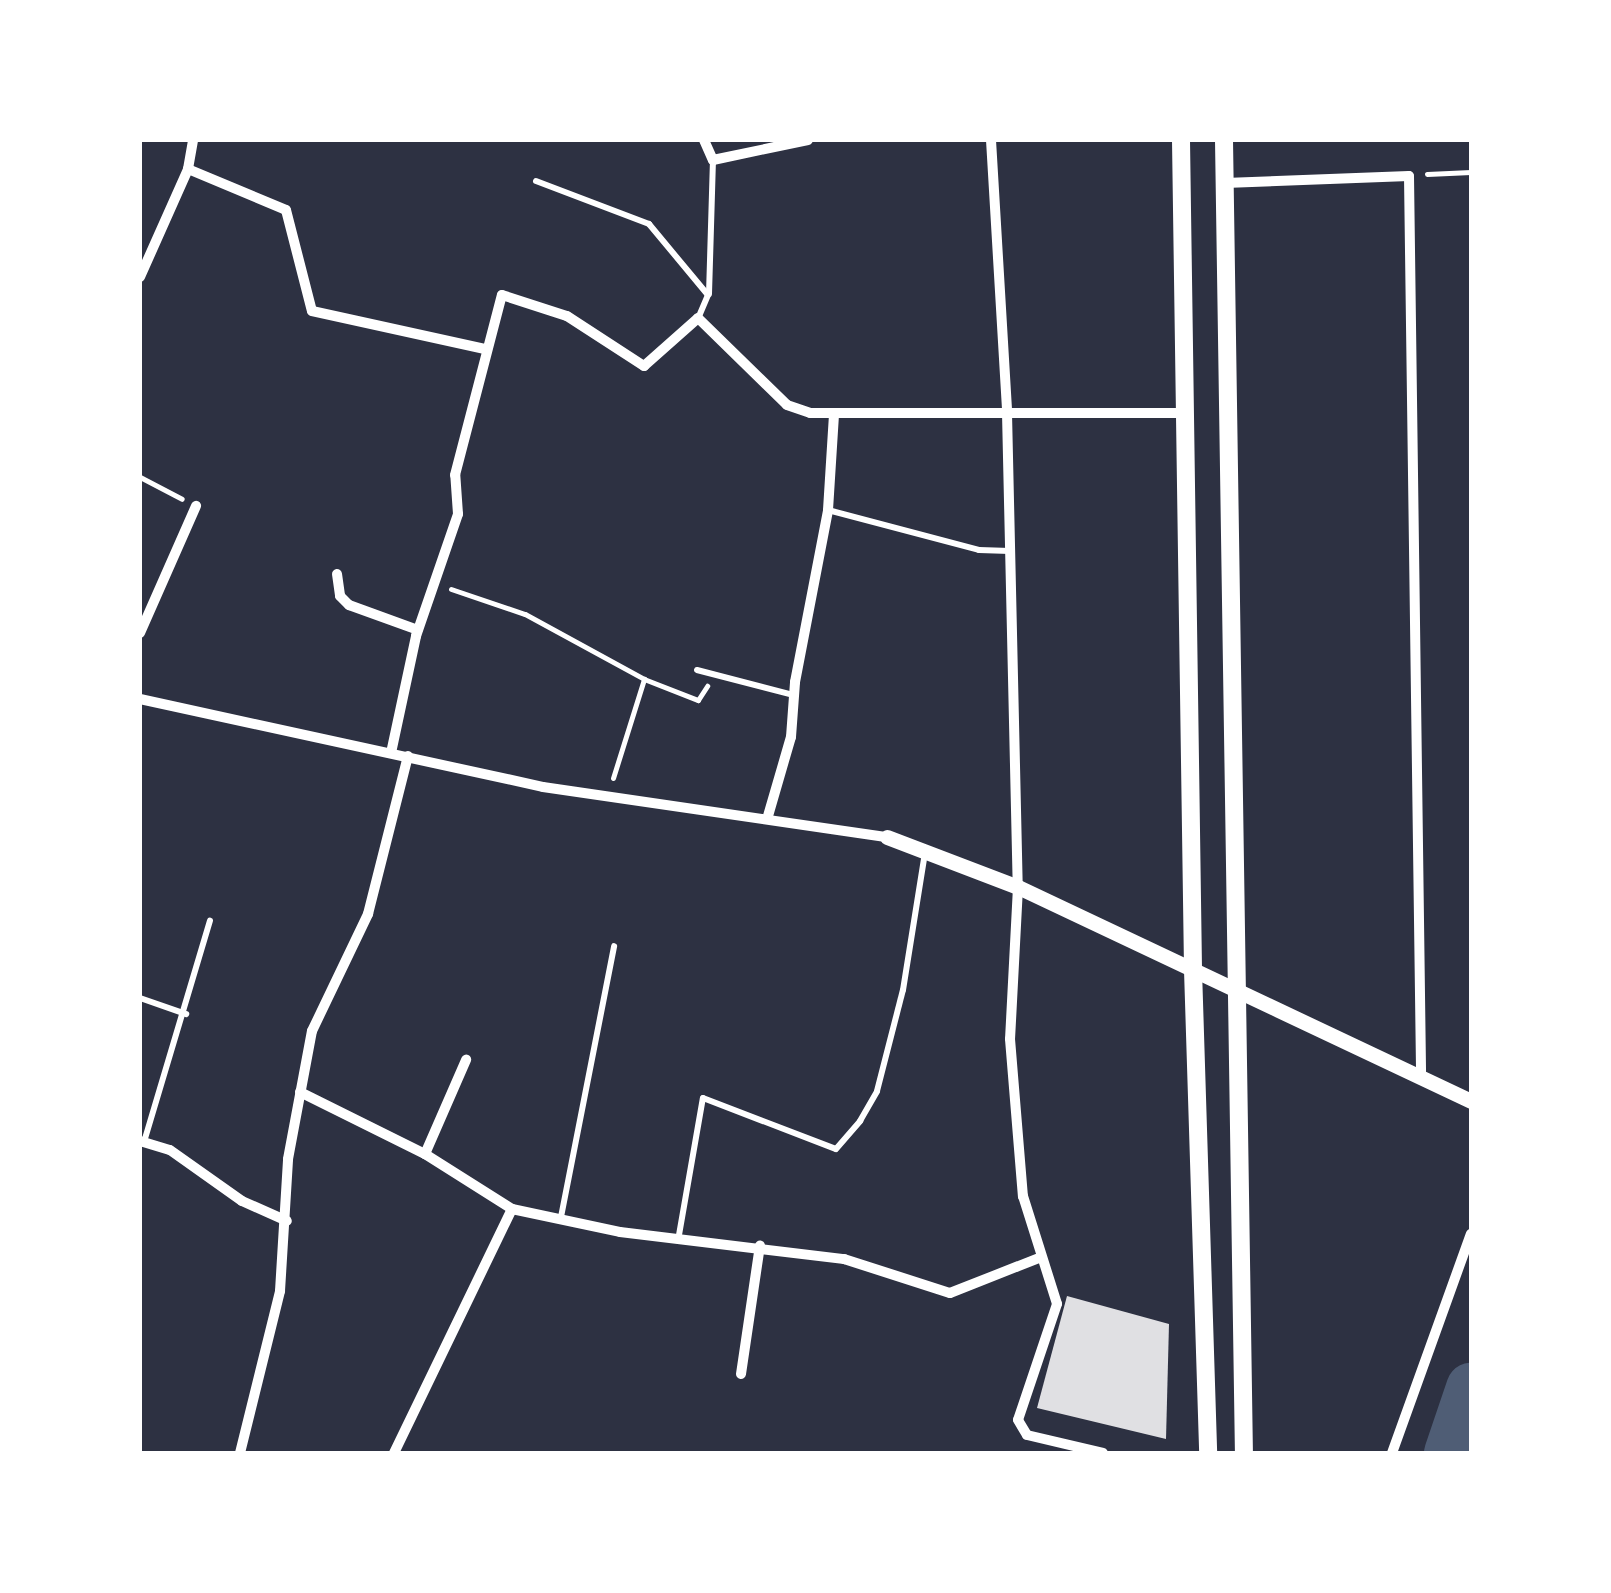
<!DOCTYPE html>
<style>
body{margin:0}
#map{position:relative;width:1611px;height:1593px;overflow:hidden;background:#2d3142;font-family:"Noto Sans",sans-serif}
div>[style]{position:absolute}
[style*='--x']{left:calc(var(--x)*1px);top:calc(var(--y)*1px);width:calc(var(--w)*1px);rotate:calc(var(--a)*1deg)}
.river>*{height:50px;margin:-25px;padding:0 25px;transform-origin:25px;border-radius:25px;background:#4f5d75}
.building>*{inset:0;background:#e0e0e3}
.path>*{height:5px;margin:-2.5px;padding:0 2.5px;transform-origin:2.5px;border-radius:2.5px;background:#fff}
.service>*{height:6px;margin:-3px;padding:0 3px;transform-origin:3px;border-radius:3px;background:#fff}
.minor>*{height:10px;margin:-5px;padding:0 5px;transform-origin:5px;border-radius:5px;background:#fff}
.tertiary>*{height:15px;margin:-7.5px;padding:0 7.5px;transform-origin:7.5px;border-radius:7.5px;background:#fff}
.primary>*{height:18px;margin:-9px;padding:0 9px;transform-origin:9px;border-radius:9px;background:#fff}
span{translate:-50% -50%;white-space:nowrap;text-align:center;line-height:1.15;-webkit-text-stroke:8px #fff;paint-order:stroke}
.frame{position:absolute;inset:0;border:142px solid #fff;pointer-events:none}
</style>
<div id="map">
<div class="river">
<i style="--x:1449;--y:1453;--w:69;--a:-71.3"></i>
</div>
<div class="building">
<i style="clip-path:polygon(1067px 1296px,1169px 1324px,1166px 1439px,1037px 1408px)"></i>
</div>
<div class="path">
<i style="--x:1427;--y:174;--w:44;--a:-2.6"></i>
<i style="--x:140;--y:477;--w:47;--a:27.6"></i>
<i style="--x:451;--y:589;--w:78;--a:18.7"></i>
<i style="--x:525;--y:614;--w:136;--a:28.6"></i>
<i style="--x:644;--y:679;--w:58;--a:21.3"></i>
<i style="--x:698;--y:700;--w:17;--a:-57"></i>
<i style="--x:613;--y:778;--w:104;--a:-72.6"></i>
</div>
<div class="service">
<i style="--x:536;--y:181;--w:121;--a:20.8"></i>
<i style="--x:649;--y:224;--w:92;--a:50.3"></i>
<i style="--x:708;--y:295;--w:25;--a:113"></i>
<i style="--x:709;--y:294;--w:134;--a:-88.3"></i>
<i style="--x:828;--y:510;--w:156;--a:14.8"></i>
<i style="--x:979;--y:550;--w:31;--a:2"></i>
<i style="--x:697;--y:670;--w:100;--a:14.5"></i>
<i style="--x:140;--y:998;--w:49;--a:19.2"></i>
<i style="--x:144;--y:1142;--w:231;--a:-73.4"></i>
<i style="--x:561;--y:1217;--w:276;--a:-78.9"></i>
<i style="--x:679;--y:1235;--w:139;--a:-80.1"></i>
<i style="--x:703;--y:1098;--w:142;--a:21"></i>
<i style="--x:836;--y:1149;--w:37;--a:-49"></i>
<i style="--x:860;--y:1121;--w:34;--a:-60"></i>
<i style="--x:877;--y:1091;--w:104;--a:-75.6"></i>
<i style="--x:903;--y:990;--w:139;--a:-80.9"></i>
</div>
<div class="minor">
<i style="--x:704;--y:140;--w:22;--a:66"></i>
<i style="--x:713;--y:160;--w:97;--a:-11.9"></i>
<i style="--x:991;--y:140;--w:273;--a:86.6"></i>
<i style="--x:1007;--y:413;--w:474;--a:88.7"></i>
<i style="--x:1018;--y:887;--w:152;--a:93"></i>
<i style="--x:1010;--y:1039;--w:158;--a:85.3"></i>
<i style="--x:1023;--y:1196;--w:113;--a:72.5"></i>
<i style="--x:1057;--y:1304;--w:122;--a:108.6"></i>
<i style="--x:1018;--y:1420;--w:17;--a:59"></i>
<i style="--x:1027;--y:1435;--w:78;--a:13.3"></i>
<i style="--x:188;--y:169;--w:106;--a:22.7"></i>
<i style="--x:286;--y:210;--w:104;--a:75.6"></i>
<i style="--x:312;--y:311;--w:177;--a:12.4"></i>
<i style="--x:1225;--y:183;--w:184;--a:-2.2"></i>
<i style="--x:1409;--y:176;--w:896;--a:89.23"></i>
<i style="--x:140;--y:277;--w:118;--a:-66"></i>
<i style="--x:188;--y:169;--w:29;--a:-80"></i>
<i style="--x:337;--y:574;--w:22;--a:82"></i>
<i style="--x:340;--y:596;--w:13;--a:45"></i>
<i style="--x:349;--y:605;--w:73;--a:19.9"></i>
<i style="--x:140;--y:633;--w:139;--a:-66.2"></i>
<i style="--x:140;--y:699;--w:412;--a:12.3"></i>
<i style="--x:543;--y:787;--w:348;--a:8.3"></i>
<i style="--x:391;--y:753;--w:120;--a:-77.9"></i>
<i style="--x:416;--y:636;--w:129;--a:-71"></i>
<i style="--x:458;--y:514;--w:39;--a:-94"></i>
<i style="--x:455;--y:475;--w:186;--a:-75.4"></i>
<i style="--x:502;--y:295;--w:68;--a:17.9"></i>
<i style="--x:567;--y:316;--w:92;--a:33"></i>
<i style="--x:644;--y:366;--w:72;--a:-41.6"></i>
<i style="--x:698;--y:318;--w:124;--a:44.3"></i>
<i style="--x:787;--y:405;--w:24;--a:19"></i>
<i style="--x:810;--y:413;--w:375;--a:0"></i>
<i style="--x:768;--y:816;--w:82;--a:-73.8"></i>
<i style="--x:791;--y:737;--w:55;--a:-85.8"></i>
<i style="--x:795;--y:682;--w:175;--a:-79.1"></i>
<i style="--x:828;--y:510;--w:95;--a:-86.4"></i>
<i style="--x:300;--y:1092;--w:140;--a:26.4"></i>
<i style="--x:425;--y:1154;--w:103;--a:32.3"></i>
<i style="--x:512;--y:1209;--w:110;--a:12"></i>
<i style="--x:620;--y:1232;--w:226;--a:6.9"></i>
<i style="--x:844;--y:1259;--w:111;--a:17.8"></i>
<i style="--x:950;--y:1293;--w:96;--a:-21.5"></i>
<i style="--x:140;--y:1141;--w:31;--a:17"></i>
<i style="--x:170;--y:1150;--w:88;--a:35.3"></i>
<i style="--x:242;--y:1201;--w:49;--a:24"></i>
<i style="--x:425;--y:1154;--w:103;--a:-66.4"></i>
<i style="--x:741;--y:1374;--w:130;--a:-81.6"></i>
<i style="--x:240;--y:1453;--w:167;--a:-76.1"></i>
<i style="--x:280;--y:1291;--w:132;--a:-86.5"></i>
<i style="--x:288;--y:1159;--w:130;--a:-79.4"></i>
<i style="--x:312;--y:1031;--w:130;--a:-64.4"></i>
<i style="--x:368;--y:914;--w:163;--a:-75.8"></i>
<i style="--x:394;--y:1453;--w:271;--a:-64.2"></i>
<i style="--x:1392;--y:1453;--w:233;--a:-70.2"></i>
</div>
<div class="tertiary">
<i style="--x:887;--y:837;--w:140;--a:20.9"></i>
<i style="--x:1018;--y:887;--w:501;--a:25.29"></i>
</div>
<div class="primary">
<i style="--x:1181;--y:140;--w:830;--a:89.17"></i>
<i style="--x:1193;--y:970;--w:483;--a:88.2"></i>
<i style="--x:1224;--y:140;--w:1313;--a:89.13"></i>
</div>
<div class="frame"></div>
</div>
